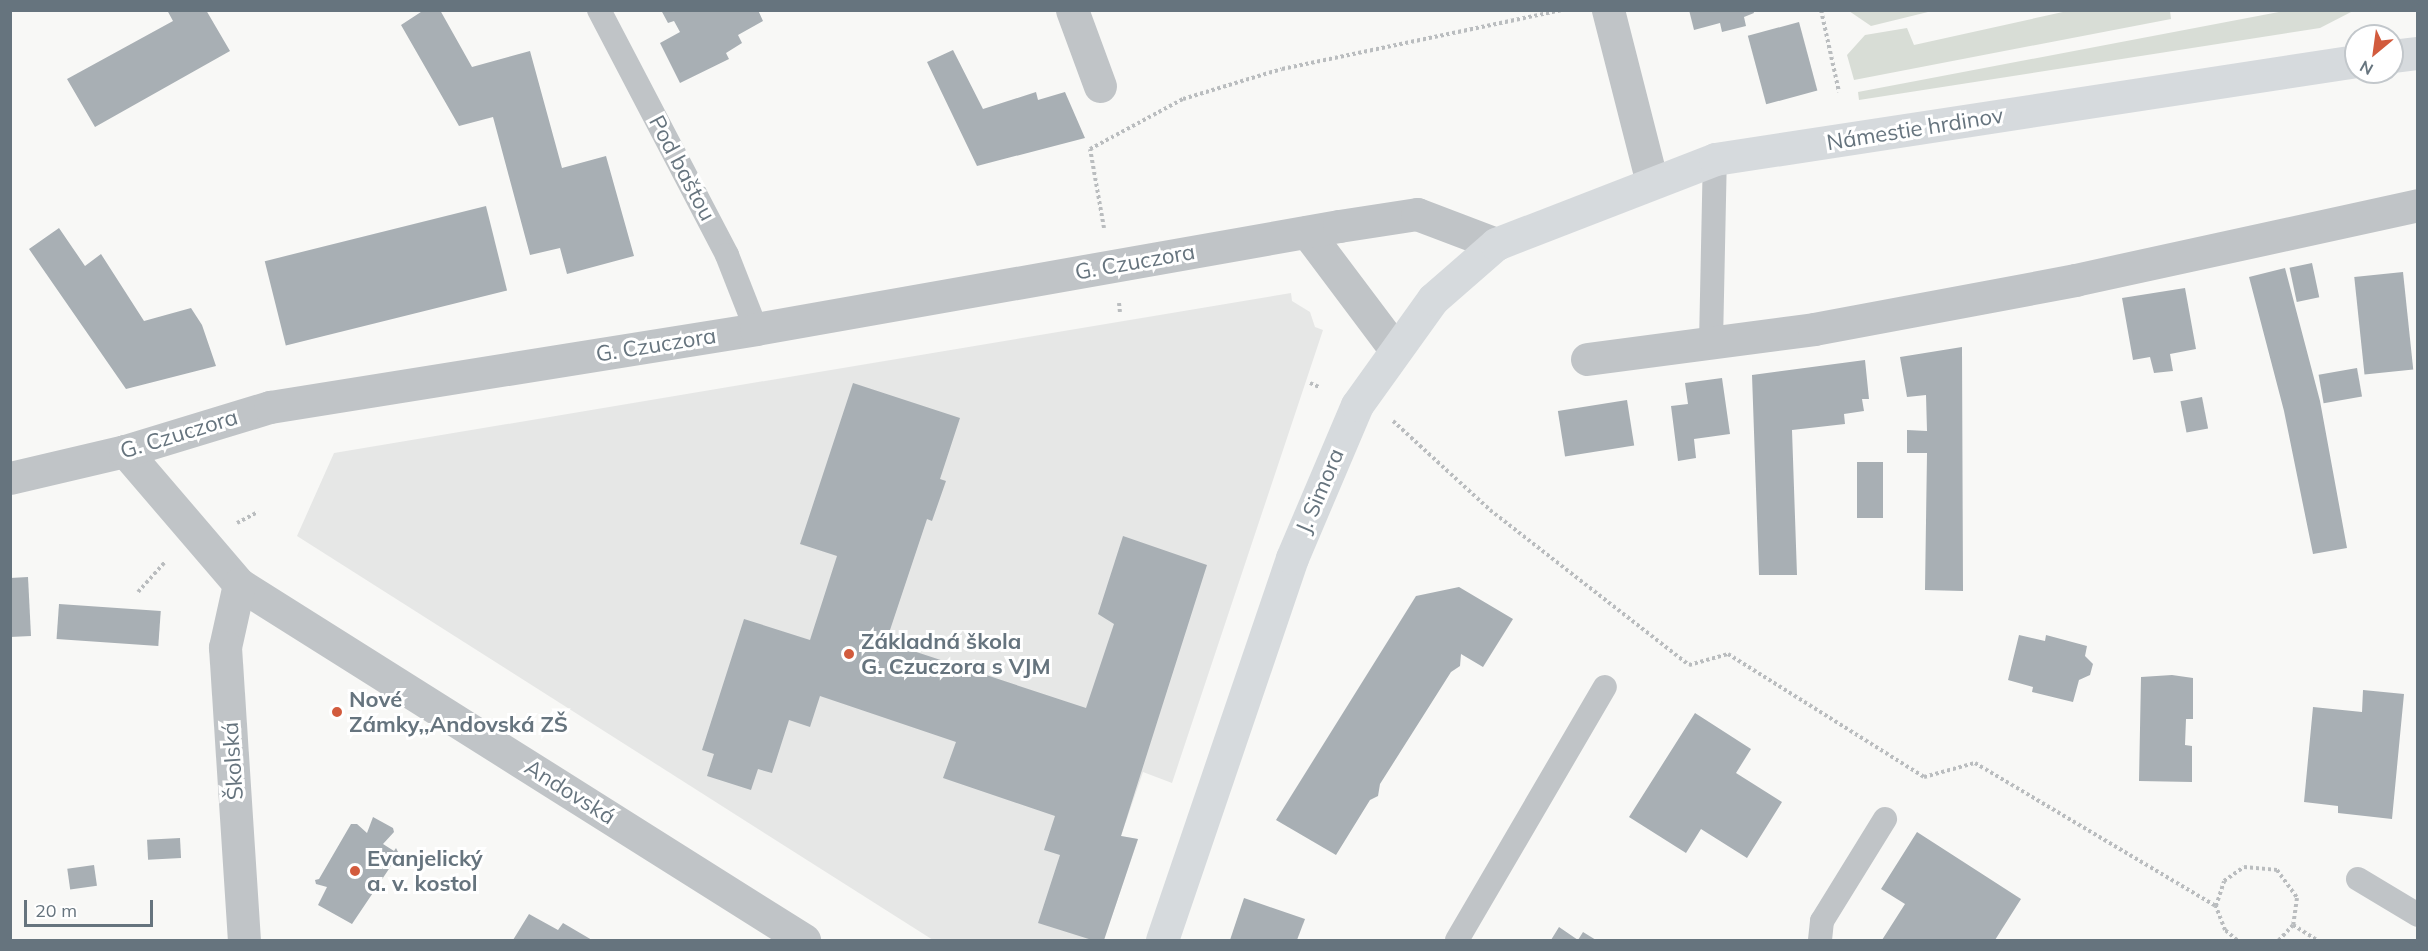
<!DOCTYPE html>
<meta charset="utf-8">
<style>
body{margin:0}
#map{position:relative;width:2428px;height:951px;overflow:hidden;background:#f8f8f6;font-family:Mulish,sans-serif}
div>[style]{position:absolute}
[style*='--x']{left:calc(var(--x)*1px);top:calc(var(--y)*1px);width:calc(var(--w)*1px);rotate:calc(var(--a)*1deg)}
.built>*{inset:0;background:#e6e7e6}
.green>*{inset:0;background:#d8ddd6}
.building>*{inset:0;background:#a8afb4;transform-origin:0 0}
.path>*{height:4px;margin-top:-2px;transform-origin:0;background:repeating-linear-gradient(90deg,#babdbf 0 3px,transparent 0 6px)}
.lane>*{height:24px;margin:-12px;padding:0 12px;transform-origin:12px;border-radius:12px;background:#c0c4c7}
.street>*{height:33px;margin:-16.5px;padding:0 16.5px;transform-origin:16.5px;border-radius:16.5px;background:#c0c4c7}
.secondary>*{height:33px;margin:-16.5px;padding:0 16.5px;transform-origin:16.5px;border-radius:16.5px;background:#d6dadd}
.dots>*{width:16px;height:16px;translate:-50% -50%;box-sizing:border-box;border:3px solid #fff;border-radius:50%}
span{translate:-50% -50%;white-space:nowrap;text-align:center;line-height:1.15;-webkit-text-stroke:6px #fff;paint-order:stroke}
.street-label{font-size:22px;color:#66747e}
.poi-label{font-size:22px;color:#66747e;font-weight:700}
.left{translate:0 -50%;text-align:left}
.frame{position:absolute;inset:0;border:12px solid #66747e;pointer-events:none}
.north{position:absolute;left:2344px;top:24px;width:60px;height:60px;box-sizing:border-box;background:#fff;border:2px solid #c2c7cb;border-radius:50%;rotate:209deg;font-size:16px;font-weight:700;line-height:24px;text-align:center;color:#66747e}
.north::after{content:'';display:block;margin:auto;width:21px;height:27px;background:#d25b3d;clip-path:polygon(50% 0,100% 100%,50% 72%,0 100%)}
.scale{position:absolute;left:24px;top:900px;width:129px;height:27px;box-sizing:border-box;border:3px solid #66747e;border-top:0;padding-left:8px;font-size:18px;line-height:21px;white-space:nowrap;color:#66747e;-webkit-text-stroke:4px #fff;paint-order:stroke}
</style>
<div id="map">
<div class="built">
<i style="clip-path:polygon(1291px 293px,1292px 301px,1310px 312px,1315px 327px,1323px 330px,1172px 783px,1143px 772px,1121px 836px,1138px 839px,1104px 940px,933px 940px,297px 536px,334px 453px)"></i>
</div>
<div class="green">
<i style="clip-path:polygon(2072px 10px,2170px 11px,2171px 19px,1854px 80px,1847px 55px,1865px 35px,1907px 28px,1914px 45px)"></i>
<i style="clip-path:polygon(2289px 10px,2353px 11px,2320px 28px,1859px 100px,1858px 92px)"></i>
<i style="clip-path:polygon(1849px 11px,1849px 10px,1932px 11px,1871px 26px)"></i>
</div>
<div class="building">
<i style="clip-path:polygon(167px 10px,206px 10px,230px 51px,95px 127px,67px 79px,173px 21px)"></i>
<i style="clip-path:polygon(424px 10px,440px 10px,472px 67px,530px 51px,562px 168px,606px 156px,634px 256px,567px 274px,560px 248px,530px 255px,493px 117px,459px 126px,401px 25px)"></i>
<i style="clip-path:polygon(661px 10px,758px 10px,763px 21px,738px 35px,742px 43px,726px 53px,729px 59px,680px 83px,660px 43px,680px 32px,674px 21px,668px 23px)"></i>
<i style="clip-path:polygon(1689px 10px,1753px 10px,1754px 13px,1744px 17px,1746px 26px,1722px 32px,1720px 23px,1694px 30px)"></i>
<i style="left:1799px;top:22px;width:71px;height:53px;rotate:75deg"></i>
<i style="clip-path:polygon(953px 50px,983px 109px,1036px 92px,1038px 100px,1065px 92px,1085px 138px,977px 166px,927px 62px)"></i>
<i style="left:486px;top:206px;width:87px;height:228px;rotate:76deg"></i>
<i style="clip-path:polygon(59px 228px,85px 266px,101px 254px,144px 321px,191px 308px,202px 325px,216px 366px,126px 389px,29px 249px)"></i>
<i style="left:2312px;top:263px;width:35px;height:23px;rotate:78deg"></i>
<i style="clip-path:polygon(2285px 268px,2320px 401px,2347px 548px,2313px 554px,2284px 411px,2249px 277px)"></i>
<i style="left:2403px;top:272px;width:98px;height:49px;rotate:84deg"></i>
<i style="clip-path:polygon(2185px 288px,2196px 349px,2170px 354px,2173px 371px,2154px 373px,2150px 357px,2133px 360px,2122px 298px)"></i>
<i style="clip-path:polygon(1962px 347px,1963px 591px,1925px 590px,1927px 453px,1907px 453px,1907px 430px,1927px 431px,1926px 395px,1907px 397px,1900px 357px)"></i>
<i style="clip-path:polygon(1865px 360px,1869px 399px,1862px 399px,1864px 411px,1844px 414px,1845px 424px,1792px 430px,1797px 575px,1759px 575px,1752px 375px)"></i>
<i style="left:2357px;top:368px;width:29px;height:39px;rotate:80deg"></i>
<i style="clip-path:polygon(1722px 378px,1730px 434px,1694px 439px,1696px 458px,1678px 461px,1671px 406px,1688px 404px,1685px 383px)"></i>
<i style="clip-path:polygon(853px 383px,960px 418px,940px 479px,946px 481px,932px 521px,927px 519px,886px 642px,1086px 708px,1114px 624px,1098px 614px,1123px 536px,1207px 565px,1121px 836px,1138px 839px,1104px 940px,1092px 940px,1038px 923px,1060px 855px,1044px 850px,1055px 816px,943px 778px,956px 742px,820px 696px,810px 727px,789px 720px,772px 773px,758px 769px,751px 790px,707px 776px,714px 754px,702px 750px,744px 619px,810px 640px,837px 556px,800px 544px)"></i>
<i style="left:2202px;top:397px;width:32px;height:22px;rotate:79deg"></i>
<i style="left:1627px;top:400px;width:46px;height:70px;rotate:81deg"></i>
<i style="left:1857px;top:462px;width:26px;height:56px"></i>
<i style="clip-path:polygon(28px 577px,31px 636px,10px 637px,10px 578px)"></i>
<i style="clip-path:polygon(1459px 587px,1513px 619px,1483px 667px,1461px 654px,1460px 666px,1451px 672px,1380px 784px,1378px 796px,1370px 800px,1336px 855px,1276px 820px,1416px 596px)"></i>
<i style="left:59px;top:604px;width:102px;height:35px;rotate:4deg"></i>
<i style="clip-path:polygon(2019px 635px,2045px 641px,2046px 635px,2087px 646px,2085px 656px,2093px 664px,2090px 675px,2079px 680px,2073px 702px,2032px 692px,2033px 687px,2008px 680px)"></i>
<i style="clip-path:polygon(2172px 675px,2193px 678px,2193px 719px,2186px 719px,2185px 745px,2192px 746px,2192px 782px,2139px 781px,2141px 677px)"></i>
<i style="clip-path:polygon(2363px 690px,2404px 694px,2392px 819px,2338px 813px,2338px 806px,2304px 802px,2313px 707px,2362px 712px)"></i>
<i style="clip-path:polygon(1695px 713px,1751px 749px,1736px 773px,1782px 802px,1747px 858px,1701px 829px,1686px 853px,1629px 817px)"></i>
<i style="clip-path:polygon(373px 817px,393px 828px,394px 832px,383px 844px,394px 851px,396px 848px,399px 854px,352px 924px,318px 905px,327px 887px,316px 884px,315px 880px,319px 879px,351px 824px,357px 824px,367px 833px)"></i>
<i style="clip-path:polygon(1917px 832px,2021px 899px,1995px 940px,1882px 940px,1905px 904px,1881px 889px)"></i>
<i style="left:180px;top:838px;width:20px;height:33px;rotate:87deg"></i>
<i style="left:94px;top:865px;width:21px;height:27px;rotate:82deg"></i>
<i style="clip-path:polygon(1244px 898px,1305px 919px,1297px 940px,1230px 940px)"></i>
<i style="clip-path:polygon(529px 914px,558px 930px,563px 923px,592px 940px,513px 940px)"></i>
<i style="clip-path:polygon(1559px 927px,1578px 940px,1583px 932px,1596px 940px,1551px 940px)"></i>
</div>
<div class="path">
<i style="--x:1821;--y:10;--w:84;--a:77.6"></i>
<i style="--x:1104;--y:228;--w:80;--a:-100"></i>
<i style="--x:1090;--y:149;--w:106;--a:-28.3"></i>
<i style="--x:1183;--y:99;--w:103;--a:-16.9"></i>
<i style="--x:1282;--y:69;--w:286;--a:-11.9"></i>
<i style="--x:1119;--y:303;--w:9;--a:84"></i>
<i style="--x:1310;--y:383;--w:10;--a:24"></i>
<i style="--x:1393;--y:421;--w:132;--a:42.5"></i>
<i style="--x:1490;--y:510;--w:252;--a:37.9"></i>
<i style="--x:1689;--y:665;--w:41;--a:-15.8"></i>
<i style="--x:1728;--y:654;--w:231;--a:32.1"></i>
<i style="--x:1924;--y:777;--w:53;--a:-15.4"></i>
<i style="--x:1975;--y:763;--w:280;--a:30.7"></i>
<i style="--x:237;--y:523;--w:24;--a:-28"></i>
<i style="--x:138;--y:592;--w:40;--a:-48"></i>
<i style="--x:2293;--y:925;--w:28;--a:32"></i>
<i style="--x:2237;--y:940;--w:16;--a:-140"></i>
<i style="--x:2225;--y:930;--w:26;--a:-111"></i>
<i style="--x:2216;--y:906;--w:26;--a:-72"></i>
<i style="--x:2224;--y:881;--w:24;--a:-35"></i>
<i style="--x:2244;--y:867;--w:33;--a:5"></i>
<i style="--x:2277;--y:870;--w:34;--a:54"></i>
<i style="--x:2297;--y:898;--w:27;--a:98"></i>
<i style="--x:2293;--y:925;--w:21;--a:133"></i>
</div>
<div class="lane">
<i style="--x:599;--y:10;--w:276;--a:62.4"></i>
<i style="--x:727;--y:255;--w:79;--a:68.6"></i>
<i style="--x:1711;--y:343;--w:184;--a:-88.8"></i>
<i style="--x:2358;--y:879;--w:70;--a:31"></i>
<i style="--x:1457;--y:940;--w:293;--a:-59.7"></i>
<i style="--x:1820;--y:940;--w:19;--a:-84"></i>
<i style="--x:1822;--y:921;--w:120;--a:-58.3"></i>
</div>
<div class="street">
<i style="--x:1072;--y:10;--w:81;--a:69.8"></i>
<i style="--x:1608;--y:10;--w:178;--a:75.7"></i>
<i style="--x:1307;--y:232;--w:146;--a:53.1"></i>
<i style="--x:1587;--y:359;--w:229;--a:-7.5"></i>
<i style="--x:1814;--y:329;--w:266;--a:-10.6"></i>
<i style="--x:2075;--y:280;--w:351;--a:-12.3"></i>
<i style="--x:125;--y:451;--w:175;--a:49.4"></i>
<i style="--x:239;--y:584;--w:668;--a:32.21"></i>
<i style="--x:10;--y:478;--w:118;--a:-13.2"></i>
<i style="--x:125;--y:451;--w:152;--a:-16.9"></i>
<i style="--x:270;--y:407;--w:492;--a:-9.1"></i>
<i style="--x:756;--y:329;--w:592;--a:-10.02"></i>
<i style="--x:1339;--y:226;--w:79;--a:-8.7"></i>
<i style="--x:1417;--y:214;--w:85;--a:20.8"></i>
<i style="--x:239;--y:584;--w:65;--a:102.5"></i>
<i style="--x:225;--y:647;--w:294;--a:86.3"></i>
</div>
<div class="secondary">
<i style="--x:2392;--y:56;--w:26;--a:-7"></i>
<i style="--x:1162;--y:940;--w:404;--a:-71.2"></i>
<i style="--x:1292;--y:558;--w:166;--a:-67"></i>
<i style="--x:1357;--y:405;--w:130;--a:-54.4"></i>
<i style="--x:1433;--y:299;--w:84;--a:-41.1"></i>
<i style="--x:1496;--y:244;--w:235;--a:-21.2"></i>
<i style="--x:1715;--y:159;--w:648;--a:-8.69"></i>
</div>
<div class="dots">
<i style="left:849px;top:654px;background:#d25b3d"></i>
<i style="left:337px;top:712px;background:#d25b3d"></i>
<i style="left:355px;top:871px;background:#d25b3d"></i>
</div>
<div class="street-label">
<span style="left:1915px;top:129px;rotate:-9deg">Námestie hrdinov</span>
<span style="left:682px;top:168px;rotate:62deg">Pod baštou</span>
<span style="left:1135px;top:262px;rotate:-10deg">G. Czuczora</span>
<span style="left:656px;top:345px;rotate:-9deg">G. Czuczora</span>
<span style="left:179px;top:434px;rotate:-17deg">G. Czuczora</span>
<span style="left:1320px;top:491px;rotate:-67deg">J. Simora</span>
<span style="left:233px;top:761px;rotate:-94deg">Školská</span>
<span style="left:570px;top:792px;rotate:32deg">Andovská</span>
</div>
<div class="poi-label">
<span class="left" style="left:861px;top:654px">Základná škola<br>G. Czuczora s VJM</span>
<span class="left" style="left:349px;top:712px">Nové<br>Zámky,,Andovská ZŠ</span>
<span class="left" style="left:367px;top:871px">Evanjelický<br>a. v. kostol</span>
</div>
<div class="frame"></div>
<div class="north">N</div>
<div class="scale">20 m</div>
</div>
